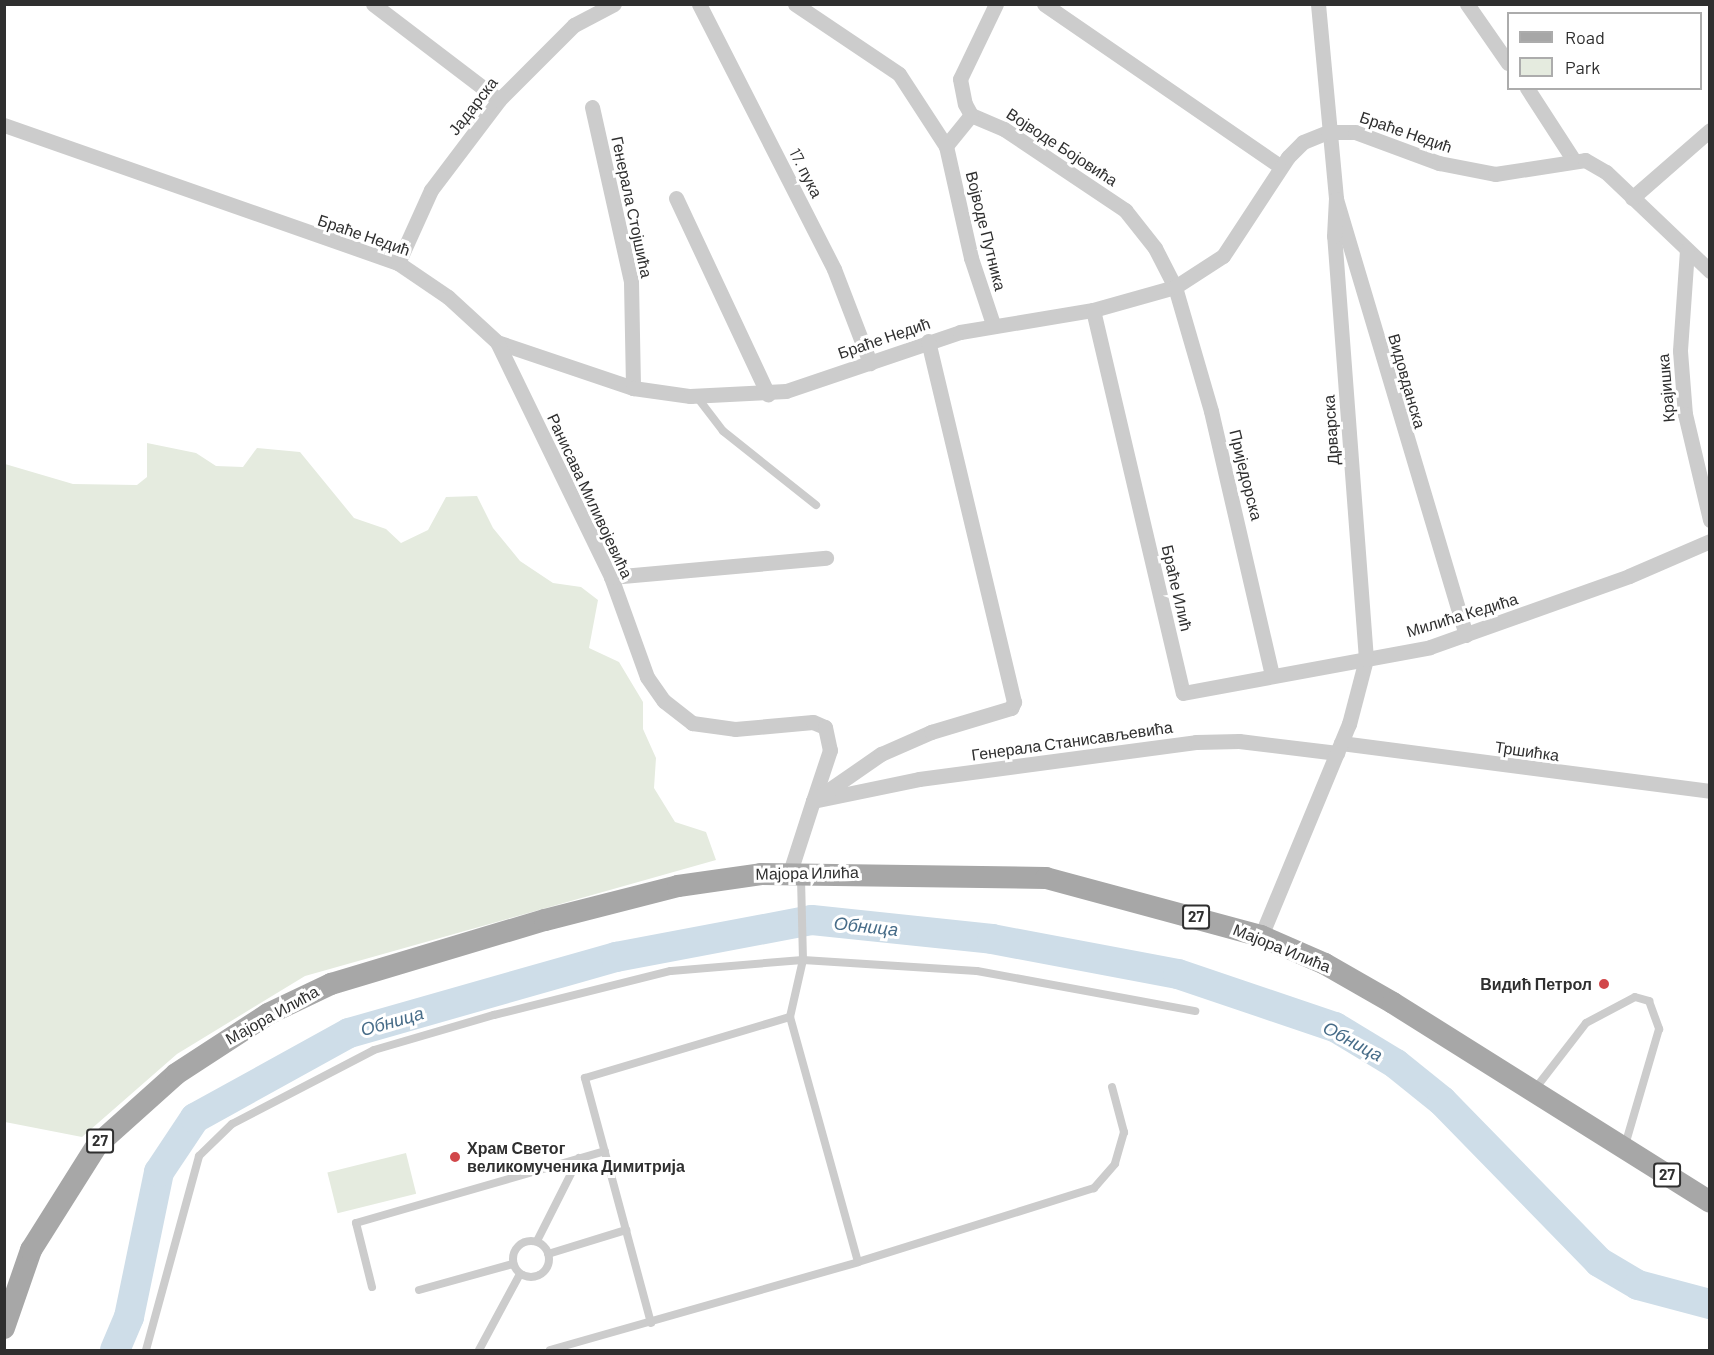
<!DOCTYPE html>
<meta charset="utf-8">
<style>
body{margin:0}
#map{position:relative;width:1714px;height:1355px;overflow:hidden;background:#fff;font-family:Barlow,sans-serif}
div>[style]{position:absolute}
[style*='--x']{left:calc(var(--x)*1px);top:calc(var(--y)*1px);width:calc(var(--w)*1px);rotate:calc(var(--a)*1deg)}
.green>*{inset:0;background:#e5ebdf;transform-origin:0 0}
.river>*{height:30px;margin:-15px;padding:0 15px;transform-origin:15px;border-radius:15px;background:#cedde8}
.lane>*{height:8px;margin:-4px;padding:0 4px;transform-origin:4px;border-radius:4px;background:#ccc}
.lane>.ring{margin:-4px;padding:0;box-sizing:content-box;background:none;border:8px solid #ccc;border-radius:50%}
.street>*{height:15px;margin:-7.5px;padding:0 7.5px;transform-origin:7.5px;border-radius:7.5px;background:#ccc}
.primary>*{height:22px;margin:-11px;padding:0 11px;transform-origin:11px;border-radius:11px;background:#a7a7a7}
.dots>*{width:16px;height:16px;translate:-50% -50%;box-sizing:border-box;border:3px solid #fff;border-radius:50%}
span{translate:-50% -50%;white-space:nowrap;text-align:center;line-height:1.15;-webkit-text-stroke:6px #fff;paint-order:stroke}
.shield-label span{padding:2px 4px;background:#fff;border:2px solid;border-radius:4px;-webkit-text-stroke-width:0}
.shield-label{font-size:15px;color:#2f2f2f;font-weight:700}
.street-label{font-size:16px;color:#2f2f2f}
.poi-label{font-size:16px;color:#2f2f2f;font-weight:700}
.right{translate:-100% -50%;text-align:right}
.left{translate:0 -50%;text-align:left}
.water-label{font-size:18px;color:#476c88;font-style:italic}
.frame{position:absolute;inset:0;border:6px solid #2f2f2f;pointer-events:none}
.legend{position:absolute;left:1507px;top:12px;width:195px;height:78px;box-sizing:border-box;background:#fff;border:2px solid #acacac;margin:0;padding:8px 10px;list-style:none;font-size:18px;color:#2f2f2f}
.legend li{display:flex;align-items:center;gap:12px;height:30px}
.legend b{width:30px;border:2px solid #acacac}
</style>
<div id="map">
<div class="green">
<i style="clip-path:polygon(147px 443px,196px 453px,216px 466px,243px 467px,257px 448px,300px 452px,354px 518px,386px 529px,401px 543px,428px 530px,446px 497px,477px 496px,493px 528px,520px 561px,553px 583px,581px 587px,598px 600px,589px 648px,619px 662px,643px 702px,643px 729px,656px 758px,654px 788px,675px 822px,706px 832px,716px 860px,305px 976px,177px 1054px,82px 1137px,5px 1122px,5px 464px,73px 484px,137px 485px,147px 477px)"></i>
<i style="left:406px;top:1153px;width:42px;height:81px;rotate:76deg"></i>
</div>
<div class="river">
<i style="--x:115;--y:1350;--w:36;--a:-67"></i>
<i style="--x:129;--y:1317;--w:148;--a:-78.3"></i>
<i style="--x:159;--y:1172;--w:65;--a:-56.3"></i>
<i style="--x:195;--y:1118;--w:176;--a:-28.9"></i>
<i style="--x:349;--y:1033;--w:278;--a:-15.9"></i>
<i style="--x:616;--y:957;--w:199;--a:-10.7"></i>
<i style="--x:812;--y:920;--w:181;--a:6"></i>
<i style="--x:992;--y:939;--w:189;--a:10.7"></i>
<i style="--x:1178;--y:974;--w:166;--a:18.7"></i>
<i style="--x:1335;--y:1027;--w:71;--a:31.2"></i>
<i style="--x:1396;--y:1064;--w:59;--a:38.8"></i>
<i style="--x:1442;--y:1101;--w:225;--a:45.7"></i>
<i style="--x:1599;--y:1262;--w:45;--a:30.5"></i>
<i style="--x:1638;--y:1285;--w:74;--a:14.8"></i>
</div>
<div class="lane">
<i style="--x:697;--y:397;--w:43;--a:52.6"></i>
<i style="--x:723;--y:431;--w:119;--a:38.5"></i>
<i style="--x:1112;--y:1087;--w:47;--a:75.1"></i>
<i style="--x:1124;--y:1132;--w:33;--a:106"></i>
<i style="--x:1115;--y:1164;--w:32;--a:131"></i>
<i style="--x:1094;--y:1188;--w:247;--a:162.6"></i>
<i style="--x:858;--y:1262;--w:254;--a:-105.5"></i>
<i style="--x:790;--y:1017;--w:58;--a:-77.2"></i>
<i style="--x:803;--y:960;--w:174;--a:3.6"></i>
<i style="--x:977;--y:971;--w:222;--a:10.4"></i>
<i style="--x:1535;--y:1089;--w:83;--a:-52.3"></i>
<i style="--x:1586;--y:1023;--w:55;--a:-28"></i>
<i style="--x:1635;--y:997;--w:15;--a:16"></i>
<i style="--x:1649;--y:1001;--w:30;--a:70"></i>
<i style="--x:1659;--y:1029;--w:121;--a:106.3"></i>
<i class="ring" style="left:513px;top:1241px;width:28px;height:28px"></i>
<i style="--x:537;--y:1241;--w:93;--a:-63.2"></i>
<i style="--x:548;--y:1254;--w:82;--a:-17.1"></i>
<i style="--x:372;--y:1287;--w:66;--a:-104"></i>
<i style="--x:356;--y:1223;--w:259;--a:-16.1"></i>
<i style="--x:419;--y:1290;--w:98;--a:-15.5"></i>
<i style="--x:651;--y:1323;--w:254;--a:-105.1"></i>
<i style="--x:585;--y:1078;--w:214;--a:-16.6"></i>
<i style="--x:146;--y:1350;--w:201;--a:-74.7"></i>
<i style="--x:199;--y:1156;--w:46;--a:-44.1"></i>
<i style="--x:232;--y:1124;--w:160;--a:-27.5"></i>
<i style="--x:374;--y:1050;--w:125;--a:-16.3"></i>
<i style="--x:494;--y:1015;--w:182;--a:-14"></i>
<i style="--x:671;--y:971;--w:132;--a:-4.8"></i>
<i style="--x:803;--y:960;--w:83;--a:-91.4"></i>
<i style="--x:479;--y:1350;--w:86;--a:-61.7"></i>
<i style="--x:550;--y:1350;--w:320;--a:-15.9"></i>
</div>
<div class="street">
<i style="--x:373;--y:4;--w:158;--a:37.3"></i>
<i style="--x:699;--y:4;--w:297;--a:63"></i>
<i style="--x:834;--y:269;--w:101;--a:69"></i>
<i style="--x:795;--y:4;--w:125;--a:33.9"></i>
<i style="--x:899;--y:74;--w:86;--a:56.9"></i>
<i style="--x:996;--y:4;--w:83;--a:115.6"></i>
<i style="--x:960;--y:79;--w:25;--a:79"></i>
<i style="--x:965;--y:104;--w:13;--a:61"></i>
<i style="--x:971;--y:115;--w:36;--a:23"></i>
<i style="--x:1004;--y:129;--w:146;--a:33.8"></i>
<i style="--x:1125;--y:210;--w:48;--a:51.7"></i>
<i style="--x:1155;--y:248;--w:44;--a:62.9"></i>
<i style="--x:1175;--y:287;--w:129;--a:73.8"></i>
<i style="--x:1211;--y:411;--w:272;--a:77"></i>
<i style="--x:1044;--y:4;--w:286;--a:34.5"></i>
<i style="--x:1318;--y:4;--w:196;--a:84.7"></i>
<i style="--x:1336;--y:199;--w:455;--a:73.4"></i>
<i style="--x:1467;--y:4;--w:72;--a:55.2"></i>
<i style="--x:1527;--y:88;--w:85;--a:57.1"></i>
<i style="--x:592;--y:107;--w:179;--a:77.4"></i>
<i style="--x:631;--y:282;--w:106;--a:88.9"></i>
<i style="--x:971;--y:115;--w:40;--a:129"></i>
<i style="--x:946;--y:146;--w:115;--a:77.4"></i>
<i style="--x:971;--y:258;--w:70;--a:71.6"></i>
<i style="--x:4;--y:125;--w:417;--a:19.3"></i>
<i style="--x:398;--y:263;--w:60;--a:34.2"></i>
<i style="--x:448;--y:297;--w:67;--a:42.6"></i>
<i style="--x:497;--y:342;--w:144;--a:18.7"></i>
<i style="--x:633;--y:388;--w:58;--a:8"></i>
<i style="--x:690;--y:396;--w:96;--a:-3"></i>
<i style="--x:786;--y:391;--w:184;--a:-18.7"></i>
<i style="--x:960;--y:332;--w:135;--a:-9.4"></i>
<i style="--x:1093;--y:310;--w:85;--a:-15.7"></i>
<i style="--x:1175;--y:287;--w:57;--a:-32.9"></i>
<i style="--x:1223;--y:256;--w:118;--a:-56.7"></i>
<i style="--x:1288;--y:157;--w:21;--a:-45"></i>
<i style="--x:1303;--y:142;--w:27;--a:-22"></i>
<i style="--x:1328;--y:132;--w:27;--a:0"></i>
<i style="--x:1355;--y:132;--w:90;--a:20.3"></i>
<i style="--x:1439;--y:163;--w:57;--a:11.1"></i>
<i style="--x:1495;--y:174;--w:91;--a:-8.8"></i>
<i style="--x:1585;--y:160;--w:24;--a:30"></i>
<i style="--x:1606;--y:172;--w:144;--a:43.6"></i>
<i style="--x:676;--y:198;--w:217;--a:64.9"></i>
<i style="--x:1632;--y:198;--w:103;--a:-41.1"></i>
<i style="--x:1687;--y:250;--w:101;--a:94"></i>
<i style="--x:1680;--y:351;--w:63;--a:85.5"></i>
<i style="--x:1685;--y:414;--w:109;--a:76.7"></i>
<i style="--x:398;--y:263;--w:80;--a:-65.7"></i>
<i style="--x:431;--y:190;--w:113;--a:-52.9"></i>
<i style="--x:499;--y:100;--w:106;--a:-45"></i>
<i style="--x:574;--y:25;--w:45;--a:-27.7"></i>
<i style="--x:1093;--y:310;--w:393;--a:76.8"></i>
<i style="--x:1183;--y:693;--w:251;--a:-10.5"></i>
<i style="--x:1430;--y:647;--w:211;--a:-19.6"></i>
<i style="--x:1629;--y:576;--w:88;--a:-23.4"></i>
<i style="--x:497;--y:342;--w:261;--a:64.1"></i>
<i style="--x:611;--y:577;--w:106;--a:70.2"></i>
<i style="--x:647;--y:677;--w:29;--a:55"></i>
<i style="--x:664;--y:701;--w:36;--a:38"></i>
<i style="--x:692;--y:723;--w:43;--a:7.9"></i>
<i style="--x:735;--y:729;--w:78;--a:-5.1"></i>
<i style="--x:813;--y:722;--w:13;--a:23"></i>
<i style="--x:825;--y:727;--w:24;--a:78"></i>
<i style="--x:830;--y:750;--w:54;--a:108.4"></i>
<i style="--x:813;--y:801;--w:108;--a:-11.7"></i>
<i style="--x:919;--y:779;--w:279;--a:-7.6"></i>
<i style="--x:1196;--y:742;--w:43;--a:-1.3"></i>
<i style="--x:1239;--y:741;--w:99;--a:7"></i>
<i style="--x:611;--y:577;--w:216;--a:-5.1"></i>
<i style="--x:1341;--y:743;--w:372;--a:7.4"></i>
<i style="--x:790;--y:872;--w:75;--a:-72.1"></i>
<i style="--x:813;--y:801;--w:83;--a:-34.7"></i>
<i style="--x:881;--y:754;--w:55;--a:-23.7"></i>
<i style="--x:931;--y:732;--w:84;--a:-16.7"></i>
<i style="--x:1011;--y:708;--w:7;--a:-63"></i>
<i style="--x:1014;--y:702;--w:371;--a:-103.4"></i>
<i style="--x:1261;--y:936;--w:230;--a:-67.5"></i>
<i style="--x:1349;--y:724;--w:67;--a:-75.3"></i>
<i style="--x:1366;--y:659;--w:424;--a:-94.3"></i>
<i style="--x:1334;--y:236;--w:37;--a:-87"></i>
</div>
<div class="primary">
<i style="--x:4;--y:1328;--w:83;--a:-70.9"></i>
<i style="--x:31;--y:1250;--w:124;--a:-57.8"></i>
<i style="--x:97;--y:1145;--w:106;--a:-41.9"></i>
<i style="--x:176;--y:1074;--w:110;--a:-33.1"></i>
<i style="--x:268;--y:1014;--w:70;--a:-25.5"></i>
<i style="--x:331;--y:984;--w:223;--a:-16.7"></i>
<i style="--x:545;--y:920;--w:137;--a:-14.3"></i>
<i style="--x:678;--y:886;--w:84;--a:-8.2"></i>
<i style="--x:761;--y:874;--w:285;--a:0.8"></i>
<i style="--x:1046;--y:878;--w:223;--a:15.1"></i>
<i style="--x:1261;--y:936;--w:70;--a:23.6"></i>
<i style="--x:1325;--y:964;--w:78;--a:29.8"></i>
<i style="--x:1393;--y:1003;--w:374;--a:32.1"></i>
</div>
<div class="dots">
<i style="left:1604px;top:984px;background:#d1474a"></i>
<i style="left:455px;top:1157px;background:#d1474a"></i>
</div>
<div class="shield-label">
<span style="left:1196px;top:917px">27</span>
<span style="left:100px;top:1141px">27</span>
<span style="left:1667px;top:1175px">27</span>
</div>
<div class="street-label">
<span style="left:473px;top:106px;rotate:-52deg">Јадарска</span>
<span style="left:1406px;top:132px;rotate:19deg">Браће Недић</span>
<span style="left:1062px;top:147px;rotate:33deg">Војводе Бојовића</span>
<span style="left:806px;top:173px;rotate:63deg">17. пука</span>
<span style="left:632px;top:207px;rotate:78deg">Генерала Стојшића</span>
<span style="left:986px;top:231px;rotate:76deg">Војводе Путника</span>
<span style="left:364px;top:235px;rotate:19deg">Браће Недић</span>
<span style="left:884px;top:338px;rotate:-19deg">Браће Недић</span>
<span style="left:1407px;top:381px;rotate:74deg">Видовданска</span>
<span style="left:1666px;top:388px;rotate:-95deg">Крајишка</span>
<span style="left:1331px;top:430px;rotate:-94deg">Дрварска</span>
<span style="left:1246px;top:475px;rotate:76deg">Приједорска</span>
<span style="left:590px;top:496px;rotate:65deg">Ранисава Миливојевића</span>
<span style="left:1177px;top:588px;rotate:77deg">Браће Илић</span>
<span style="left:1462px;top:615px;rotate:-17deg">Милића Кедића</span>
<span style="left:1072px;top:741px;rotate:-8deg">Генерала Станисављевића</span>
<span style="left:1527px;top:751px;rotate:8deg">Тршићка</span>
<span style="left:807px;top:873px;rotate:-1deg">Мајора Илића</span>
<span style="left:1282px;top:948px;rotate:22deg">Мајора Илића</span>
<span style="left:272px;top:1015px;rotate:-29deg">Мајора Илића</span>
</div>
<div class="poi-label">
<span class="right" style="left:1592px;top:984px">Видић Петрол</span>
<span class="left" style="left:467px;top:1157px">Храм Светог<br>великомученика Димитрија</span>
</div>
<div class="water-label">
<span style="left:866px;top:926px;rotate:6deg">Обница</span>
<span style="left:392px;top:1021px;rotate:-16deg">Обница</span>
<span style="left:1353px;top:1041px;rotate:28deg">Обница</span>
</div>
<div class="frame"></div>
<ul class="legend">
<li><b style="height:8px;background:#a7a7a7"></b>Road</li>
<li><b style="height:16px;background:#e5ebdf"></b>Park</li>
</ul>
</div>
